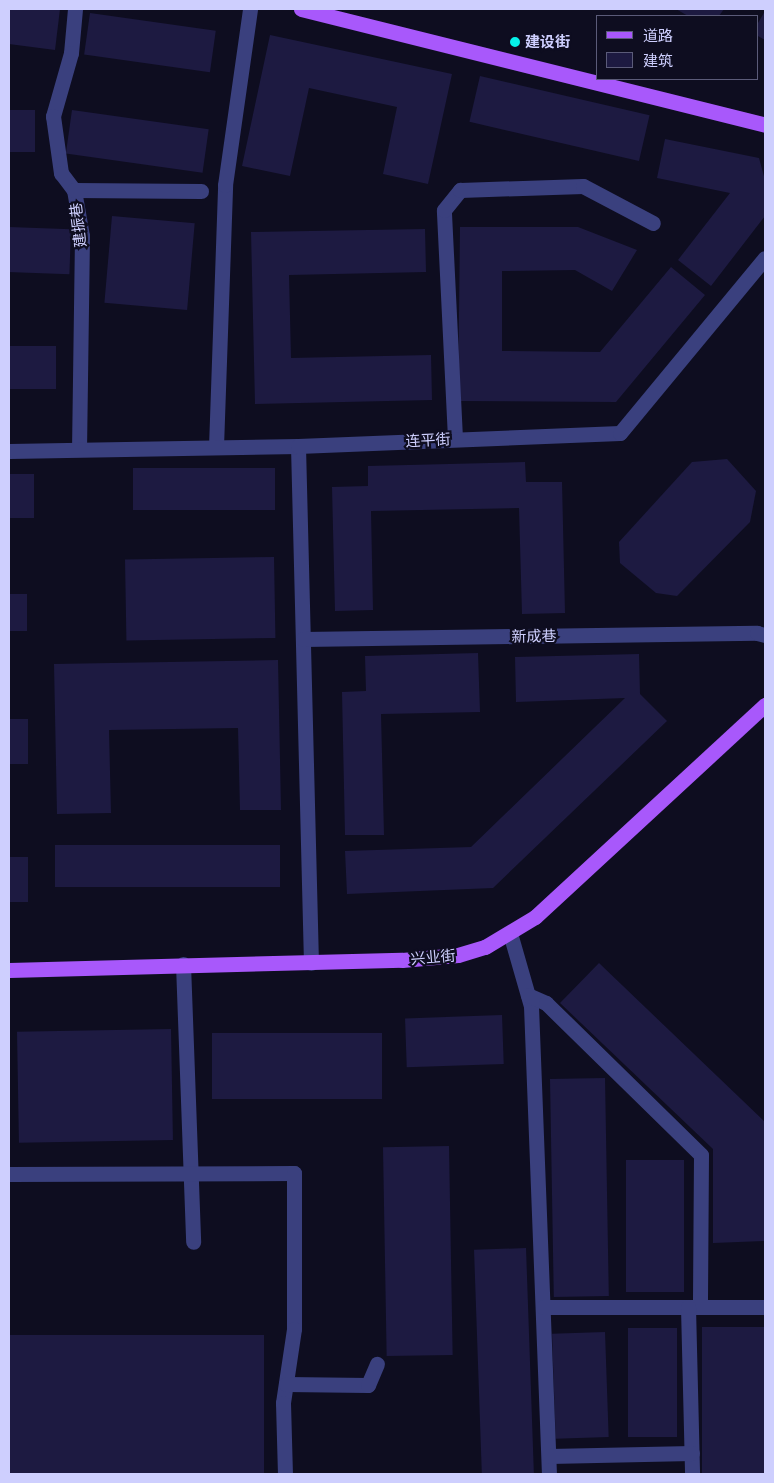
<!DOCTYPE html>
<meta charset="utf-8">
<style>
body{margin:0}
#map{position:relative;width:774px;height:1483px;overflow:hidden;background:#0e0d20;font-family:"Space Grotesk","Noto Sans SC",sans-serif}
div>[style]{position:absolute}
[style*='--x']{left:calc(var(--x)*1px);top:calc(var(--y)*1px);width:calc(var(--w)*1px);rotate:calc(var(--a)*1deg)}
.building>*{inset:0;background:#1d1a41;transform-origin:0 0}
.minor>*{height:15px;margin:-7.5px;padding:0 7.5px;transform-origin:7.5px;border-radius:7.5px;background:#3a407e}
.major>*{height:15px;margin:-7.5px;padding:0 7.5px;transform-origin:7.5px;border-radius:7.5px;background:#a858fb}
.dots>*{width:14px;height:14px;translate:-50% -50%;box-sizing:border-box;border:2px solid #0e0d20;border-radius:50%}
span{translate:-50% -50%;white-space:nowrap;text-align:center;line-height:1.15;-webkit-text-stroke:4.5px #0e0d20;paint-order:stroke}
.poi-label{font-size:15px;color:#cecffe;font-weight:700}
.left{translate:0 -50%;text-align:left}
.street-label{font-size:15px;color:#cecffe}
.frame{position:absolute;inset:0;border:10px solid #cecffe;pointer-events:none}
.legend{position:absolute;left:596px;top:15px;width:162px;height:65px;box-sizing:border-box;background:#0e0d20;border:1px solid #5b5b79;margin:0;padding:6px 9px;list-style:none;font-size:15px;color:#cecffe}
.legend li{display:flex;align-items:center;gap:10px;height:25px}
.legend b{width:25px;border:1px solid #5b5b79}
</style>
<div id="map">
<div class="building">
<i style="clip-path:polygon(9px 9px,60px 9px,55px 50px,9px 44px)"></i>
<i style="clip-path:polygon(676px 9px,724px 9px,719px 16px,688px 16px)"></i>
<i style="clip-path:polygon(765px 11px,765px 40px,758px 36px,758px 23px)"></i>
<i style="left:90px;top:13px;width:127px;height:42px;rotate:8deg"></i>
<i style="clip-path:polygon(270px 35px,452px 74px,428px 184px,383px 174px,397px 107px,309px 88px,290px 176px,242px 166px)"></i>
<i style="left:480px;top:76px;width:174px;height:47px;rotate:13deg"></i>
<i style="left:9px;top:110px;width:26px;height:42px"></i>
<i style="left:72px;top:110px;width:138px;height:44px;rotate:8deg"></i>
<i style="clip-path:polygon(665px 139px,759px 158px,765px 180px,765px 216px,711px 286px,678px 260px,730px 193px,657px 178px)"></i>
<i style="left:112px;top:216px;width:83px;height:87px;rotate:5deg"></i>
<i style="left:9px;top:227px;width:62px;height:45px;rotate:2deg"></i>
<i style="clip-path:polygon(460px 227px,578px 227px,637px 250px,612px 291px,575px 270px,502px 271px,502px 351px,600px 352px,671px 267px,705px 295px,616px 402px,458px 401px)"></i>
<i style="clip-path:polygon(425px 229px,426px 272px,289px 275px,291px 358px,431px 355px,432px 400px,255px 404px,251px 232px)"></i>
<i style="left:9px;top:346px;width:47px;height:43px"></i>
<i style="clip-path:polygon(727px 459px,756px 491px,750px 522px,677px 596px,656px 593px,620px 563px,619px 542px,692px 462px)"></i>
<i style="clip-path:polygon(525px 462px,526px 482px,562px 482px,565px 613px,522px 614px,519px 508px,371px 511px,373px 610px,335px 611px,332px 487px,368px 486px,368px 466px)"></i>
<i style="left:275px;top:468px;width:42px;height:142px;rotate:90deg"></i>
<i style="left:9px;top:474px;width:25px;height:44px"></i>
<i style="left:274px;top:557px;width:81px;height:149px;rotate:89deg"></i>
<i style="left:9px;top:594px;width:18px;height:37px"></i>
<i style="clip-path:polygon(478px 653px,480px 712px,381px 714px,384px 835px,345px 835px,342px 692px,366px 691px,365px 656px)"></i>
<i style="clip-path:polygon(639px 654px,640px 694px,667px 721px,493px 888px,347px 894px,345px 851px,471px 847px,625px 698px,516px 702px,515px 657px)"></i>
<i style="clip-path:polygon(278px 660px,281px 810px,240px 810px,238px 728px,109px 730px,111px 813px,57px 814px,54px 664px)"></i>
<i style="left:9px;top:719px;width:19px;height:45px"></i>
<i style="left:55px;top:845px;width:225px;height:42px"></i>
<i style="left:9px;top:857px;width:19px;height:45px"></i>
<i style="clip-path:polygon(599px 963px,765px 1122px,765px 1241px,713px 1243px,713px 1149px,560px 1003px)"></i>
<i style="left:502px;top:1015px;width:49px;height:97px;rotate:88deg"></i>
<i style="left:171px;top:1029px;width:111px;height:154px;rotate:89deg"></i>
<i style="left:212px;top:1033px;width:170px;height:66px"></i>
<i style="left:605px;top:1078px;width:218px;height:55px;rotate:89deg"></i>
<i style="left:449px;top:1146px;width:209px;height:66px;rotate:89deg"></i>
<i style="left:626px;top:1160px;width:58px;height:132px"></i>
<i style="left:526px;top:1248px;width:226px;height:52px;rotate:88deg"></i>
<i style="left:765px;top:1327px;width:147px;height:63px;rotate:90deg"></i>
<i style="left:628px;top:1328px;width:49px;height:109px"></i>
<i style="left:605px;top:1332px;width:105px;height:53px;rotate:88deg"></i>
<i style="left:264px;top:1335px;width:139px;height:255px;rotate:90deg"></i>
</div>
<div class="minor">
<i style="--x:75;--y:9;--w:44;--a:95.2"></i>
<i style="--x:71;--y:53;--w:66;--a:105.9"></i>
<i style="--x:53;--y:116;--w:58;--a:82"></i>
<i style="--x:61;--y:173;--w:21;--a:53"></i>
<i style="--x:74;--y:190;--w:47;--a:80.1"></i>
<i style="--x:82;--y:236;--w:213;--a:90.8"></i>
<i style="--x:74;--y:190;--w:127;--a:0.5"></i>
<i style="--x:455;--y:438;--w:228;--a:-92.8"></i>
<i style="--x:444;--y:210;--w:26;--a:-51"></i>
<i style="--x:460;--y:190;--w:123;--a:-1.9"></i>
<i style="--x:583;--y:186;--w:79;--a:27.9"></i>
<i style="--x:298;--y:446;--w:517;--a:88.56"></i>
<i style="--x:216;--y:447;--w:262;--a:-88"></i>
<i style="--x:225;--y:185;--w:178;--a:-81.9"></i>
<i style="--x:9;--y:451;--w:289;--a:-1"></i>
<i style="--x:298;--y:446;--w:322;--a:-2.3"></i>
<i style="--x:620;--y:433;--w:227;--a:-50.4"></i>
<i style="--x:303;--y:639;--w:454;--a:-0.8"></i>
<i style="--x:757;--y:633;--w:8;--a:14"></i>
<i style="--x:510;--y:933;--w:76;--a:74"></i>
<i style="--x:531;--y:1006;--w:468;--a:87.8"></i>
<i style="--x:183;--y:964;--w:278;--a:87.9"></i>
<i style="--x:528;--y:995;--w:20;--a:24"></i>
<i style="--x:546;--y:1003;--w:217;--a:44.4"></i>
<i style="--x:701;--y:1155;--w:152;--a:90.4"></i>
<i style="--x:9;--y:1174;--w:285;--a:-0.2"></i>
<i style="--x:294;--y:1173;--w:156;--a:90"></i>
<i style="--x:294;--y:1329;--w:75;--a:98.5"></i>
<i style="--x:283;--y:1403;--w:71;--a:88.4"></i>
<i style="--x:543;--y:1307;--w:222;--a:0"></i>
<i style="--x:688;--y:1307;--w:167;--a:88.6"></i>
<i style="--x:286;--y:1384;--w:82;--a:0.7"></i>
<i style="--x:368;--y:1385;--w:23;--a:-67"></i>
<i style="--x:549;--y:1456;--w:143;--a:-1.2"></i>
</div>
<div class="major">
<i style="--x:301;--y:9;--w:478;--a:14"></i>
<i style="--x:9;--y:970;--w:393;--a:-1.5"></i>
<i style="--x:402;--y:960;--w:56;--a:-5.1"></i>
<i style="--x:458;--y:955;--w:28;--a:-17"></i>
<i style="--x:485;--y:947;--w:58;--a:-31"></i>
<i style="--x:535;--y:917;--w:313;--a:-42.7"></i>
</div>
<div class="dots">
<i style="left:515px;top:42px;background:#06f1e9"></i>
</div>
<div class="poi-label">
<span class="left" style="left:525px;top:42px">建设街</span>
</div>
<div class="street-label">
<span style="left:78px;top:225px;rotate:-97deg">建振巷</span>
<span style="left:428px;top:440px;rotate:-3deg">连平街</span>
<span style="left:534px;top:636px;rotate:-1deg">新成巷</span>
<span style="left:433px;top:957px;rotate:-5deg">兴业街</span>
</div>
<div class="frame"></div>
<ul class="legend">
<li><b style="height:6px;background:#a858fb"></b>道路</li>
<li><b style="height:14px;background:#1d1a41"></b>建筑</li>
</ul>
</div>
